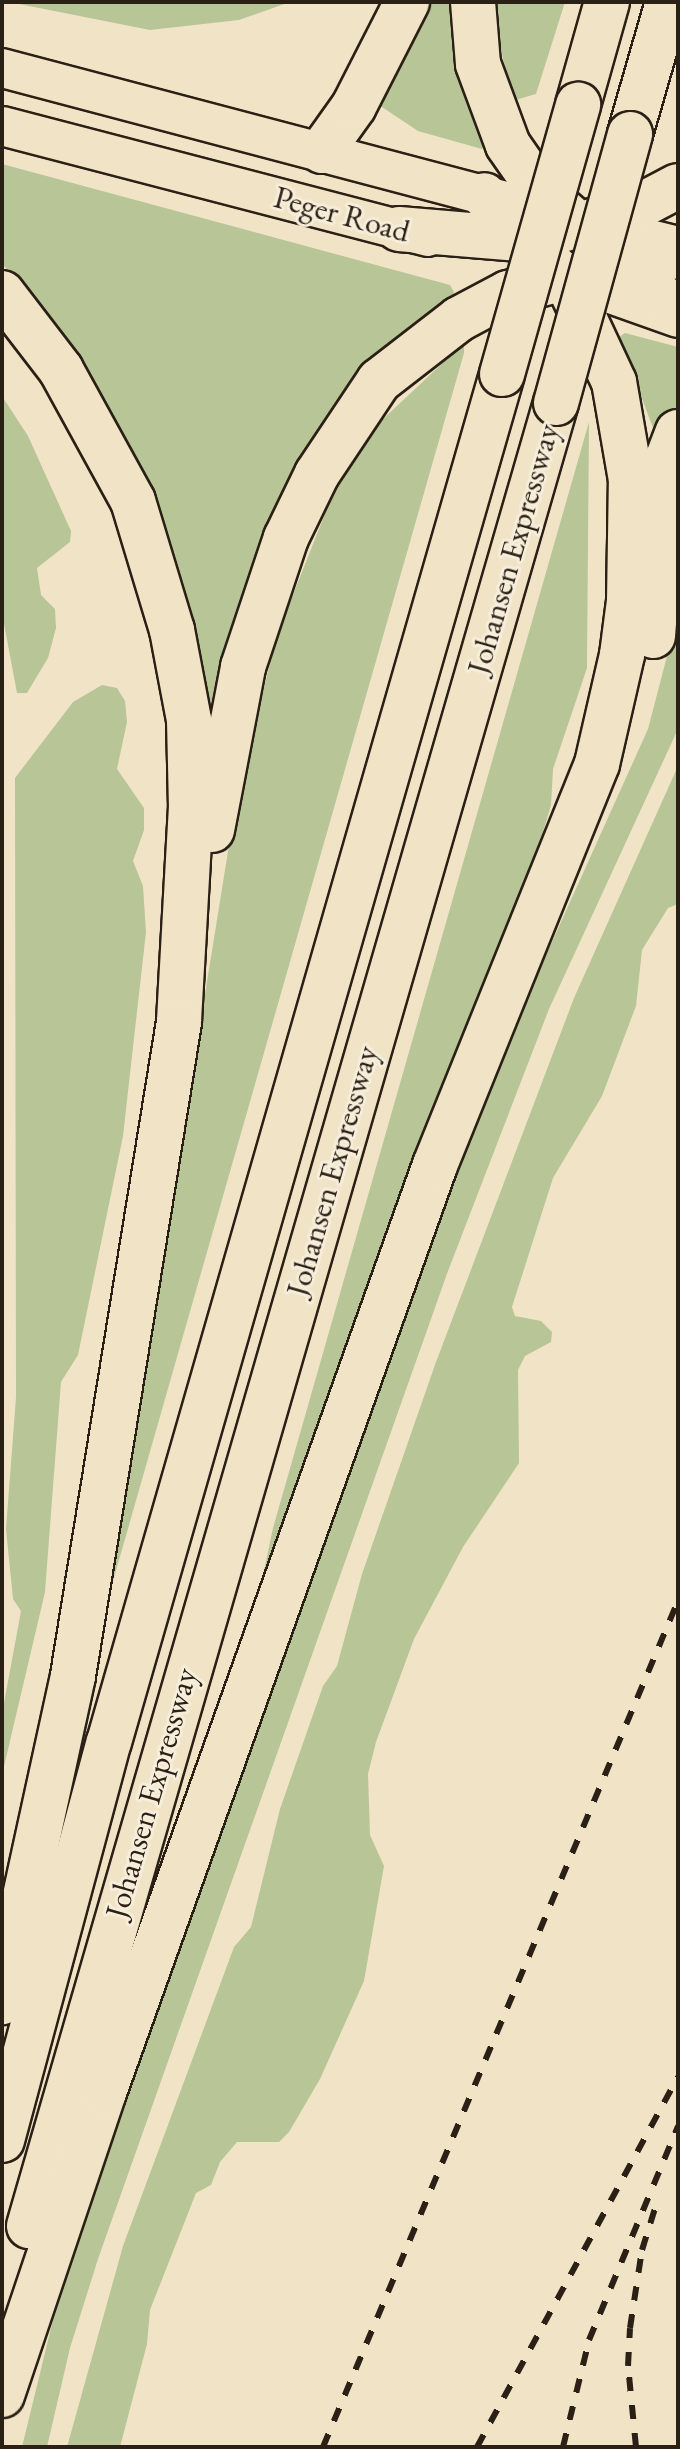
<!DOCTYPE html>
<style>
body{margin:0}
#map{position:relative;width:680px;height:2449px;overflow:hidden;background:#f1e4c6;font-family:"EB Garamond",serif}
div>[style]{position:absolute}
[style*='--x']{left:calc(var(--x)*1px);top:calc(var(--y)*1px);width:calc(var(--w)*1px);rotate:calc(var(--a)*1deg)}
.green>*{inset:0;background:#b7c597}
.roads{filter:drop-shadow(2px 0 #2a2015) drop-shadow(-2px 0 #2a2015) drop-shadow(0 2px #2a2015) drop-shadow(0 -2px #2a2015)}
.major>*{height:38px;margin:-19px;padding:0 19px;transform-origin:19px;border-radius:19px;background:#f1e4c6}
.highway>*{height:44px;margin:-22px;padding:0 22px;transform-origin:22px;border-radius:22px;background:#f1e4c6}
.rail>*{height:6px;margin-top:-3px;transform-origin:0;background:repeating-linear-gradient(90deg,#2a2015 0 14px,transparent 0 28px)}
.bridges{filter:drop-shadow(2px 0 #2a2015) drop-shadow(-2px 0 #2a2015) drop-shadow(0 2px #2a2015) drop-shadow(0 -2px #2a2015)}
.highway-bridge>*{height:44px;margin:-22px;padding:0 22px;transform-origin:22px;border-radius:22px;background:#f1e4c6}
span{translate:-50% -50%;white-space:nowrap;text-align:center;line-height:1.15;-webkit-text-stroke:6px #f6edda;paint-order:stroke}
.street-label{font-size:32px;color:#2a2015}
.frame{position:absolute;inset:0;border:4px solid #2a2015;pointer-events:none}
</style>
<div id="map">
<div class="green">
<i style="clip-path:polygon(9px 2px,290px 2px,239px 20px,150px 30px)"></i>
<i style="clip-path:polygon(429px 2px,456px 2px,487px 140px,482px 149px,418px 131px,379px 105px)"></i>
<i style="clip-path:polygon(491px 2px,565px 2px,536px 94px,512px 101px)"></i>
<i style="clip-path:polygon(2px 164px,450px 285px,454px 292px,452px 302px,390px 349px,212px 739px,199px 674px,14px 276px,2px 264px)"></i>
<i style="clip-path:polygon(625px 333px,678px 347px,678px 407px,663px 428px,653px 428px,619px 337px)"></i>
<i style="clip-path:polygon(464px 343px,464px 353px,107px 1602px,236px 802px,277px 635px,338px 481px,381px 421px)"></i>
<i style="clip-path:polygon(2px 396px,28px 436px,71px 531px,70px 542px,37px 568px,41px 595px,55px 609px,56px 628px,48px 658px,27px 693px,17px 693px,2px 613px)"></i>
<i style="clip-path:polygon(589px 422px,587px 668px,553px 769px,551px 805px,516px 923px,224px 1701px,246px 1623px,253px 1623px,273px 1528px)"></i>
<i style="clip-path:polygon(678px 614px,678px 729px,549px 1009px,448px 1271px,98px 2259px,70px 2348px,47px 2447px,22px 2447px,61px 2287px,417px 1280px,515px 1024px,648px 729px)"></i>
<i style="clip-path:polygon(102px 685px,117px 688px,125px 701px,127px 722px,117px 769px,144px 808px,144px 830px,133px 861px,143px 886px,146px 932px,123px 1136px,78px 1355px,61px 1382px,45px 1592px,2px 1775px,2px 1714px,21px 1611px,13px 1599px,6px 1529px,16px 1397px,15px 778px,73px 702px)"></i>
<i style="clip-path:polygon(678px 766px,678px 904px,668px 908px,642px 950px,636px 1006px,602px 1096px,553px 1178px,512px 1307px,515px 1316px,541px 1321px,552px 1332px,551px 1342px,525px 1356px,518px 1370px,519px 1463px,463px 1547px,414px 1639px,376px 1742px,368px 1774px,370px 1835px,384px 1866px,364px 1981px,320px 2079px,289px 2132px,279px 2142px,237px 2142px,220px 2162px,211px 2185px,196px 2193px,150px 2310px,147px 2344px,120px 2447px,67px 2447px,123px 2246px,234px 1947px,251px 1927px,280px 1809px,323px 1686px,337px 1666px,362px 1574px,436px 1362px,574px 998px)"></i>
</div>
<div class="roads">
<div class="major">
<i style="--x:2;--y:68;--w:529;--a:14.8"></i>
<i style="--x:2;--y:126;--w:440;--a:14.6"></i>
<i style="--x:576;--y:221;--w:105;--a:13.8"></i>
<i style="--x:560;--y:276;--w:125;--a:19.6"></i>
</div>
<div class="highway">
<i style="--x:473;--y:2;--w:62;--a:85.4"></i>
<i style="--x:478;--y:64;--w:86;--a:69.7"></i>
<i style="--x:508;--y:145;--w:56;--a:55.2"></i>
<i style="--x:540;--y:191;--w:183;--a:41"></i>
<i style="--x:578;--y:105;--w:107;--a:-74.3"></i>
<i style="--x:630;--y:134;--w:137;--a:-73.9"></i>
<i style="--x:322;--y:151;--w:55;--a:-54.6"></i>
<i style="--x:354;--y:106;--w:117;--a:-63"></i>
<i style="--x:399;--y:229;--w:130;--a:4.8"></i>
<i style="--x:529;--y:240;--w:114;--a:-16.8"></i>
<i style="--x:638;--y:207;--w:45;--a:-27.7"></i>
<i style="--x:2;--y:293;--w:97;--a:52.5"></i>
<i style="--x:61;--y:370;--w:149;--a:61.2"></i>
<i style="--x:133;--y:501;--w:135;--a:73.2"></i>
<i style="--x:172;--y:630;--w:92;--a:79.3"></i>
<i style="--x:189;--y:720;--w:86;--a:88.7"></i>
<i style="--x:191;--y:806;--w:216;--a:93.2"></i>
<i style="--x:179;--y:1022;--w:663;--a:99.21"></i>
<i style="--x:73;--y:1676;--w:334;--a:102.3"></i>
<i style="--x:653;--y:636;--w:177;--a:-85.5"></i>
<i style="--x:667;--y:460;--w:30;--a:-69"></i>
<i style="--x:212;--y:830;--w:166;--a:-79.2"></i>
<i style="--x:243;--y:667;--w:136;--a:-71.6"></i>
<i style="--x:286;--y:538;--w:71;--a:-64.2"></i>
<i style="--x:317;--y:474;--w:112;--a:-56.3"></i>
<i style="--x:379;--y:381;--w:101;--a:-37.8"></i>
<i style="--x:459;--y:319;--w:55;--a:-28"></i>
<i style="--x:508;--y:293;--w:105;--a:-15"></i>
<i style="--x:609;--y:266;--w:70;--a:-8.2"></i>
<i style="--x:2;--y:2140;--w:412;--a:-75"></i>
<i style="--x:109;--y:1742;--w:1423;--a:-73.97"></i>
<i style="--x:29;--y:2226;--w:1898;--a:-73.88"></i>
<i style="--x:2;--y:2395;--w:320;--a:-71.4"></i>
<i style="--x:104;--y:2092;--w:984;--a:-70.35"></i>
<i style="--x:435;--y:1165;--w:432;--a:-68"></i>
<i style="--x:597;--y:764;--w:112;--a:-77.1"></i>
<i style="--x:622;--y:655;--w:54;--a:-82.6"></i>
<i style="--x:629;--y:601;--w:121;--a:-89.1"></i>
<i style="--x:631;--y:480;--w:99;--a:-99.8"></i>
<i style="--x:614;--y:382;--w:114;--a:-115"></i>
<i style="--x:566;--y:279;--w:117;--a:-134.3"></i>
</div>
</div>
<div class="rail">
<i style="--x:323;--y:2447;--w:917;--a:-67.24"></i>
<i style="--x:477;--y:2447;--w:421;--a:-61.5"></i>
<i style="--x:563;--y:2447;--w:110;--a:-76.3"></i>
<i style="--x:589;--y:2340;--w:232;--a:-67.4"></i>
<i style="--x:636;--y:2447;--w:81;--a:-95.6"></i>
<i style="--x:628;--y:2366;--w:38;--a:-87"></i>
<i style="--x:630;--y:2328;--w:79;--a:-81.3"></i>
<i style="--x:642;--y:2250;--w:47;--a:-72.7"></i>
</div>
<div class="bridges">
<div class="highway-bridge">
<i style="--x:502;--y:374;--w:280;--a:-74.2"></i>
<i style="--x:556;--y:403;--w:279;--a:-74.6"></i>
</div>
</div>
<div class="street-label">
<span style="left:342px;top:214px;rotate:15deg">Peger Road</span>
<span style="left:513px;top:549px;rotate:-74deg">Johansen Expressway</span>
<span style="left:332px;top:1171px;rotate:-74deg">Johansen Expressway</span>
<span style="left:151px;top:1793px;rotate:-74deg">Johansen Expressway</span>
</div>
<div class="frame"></div>
</div>
